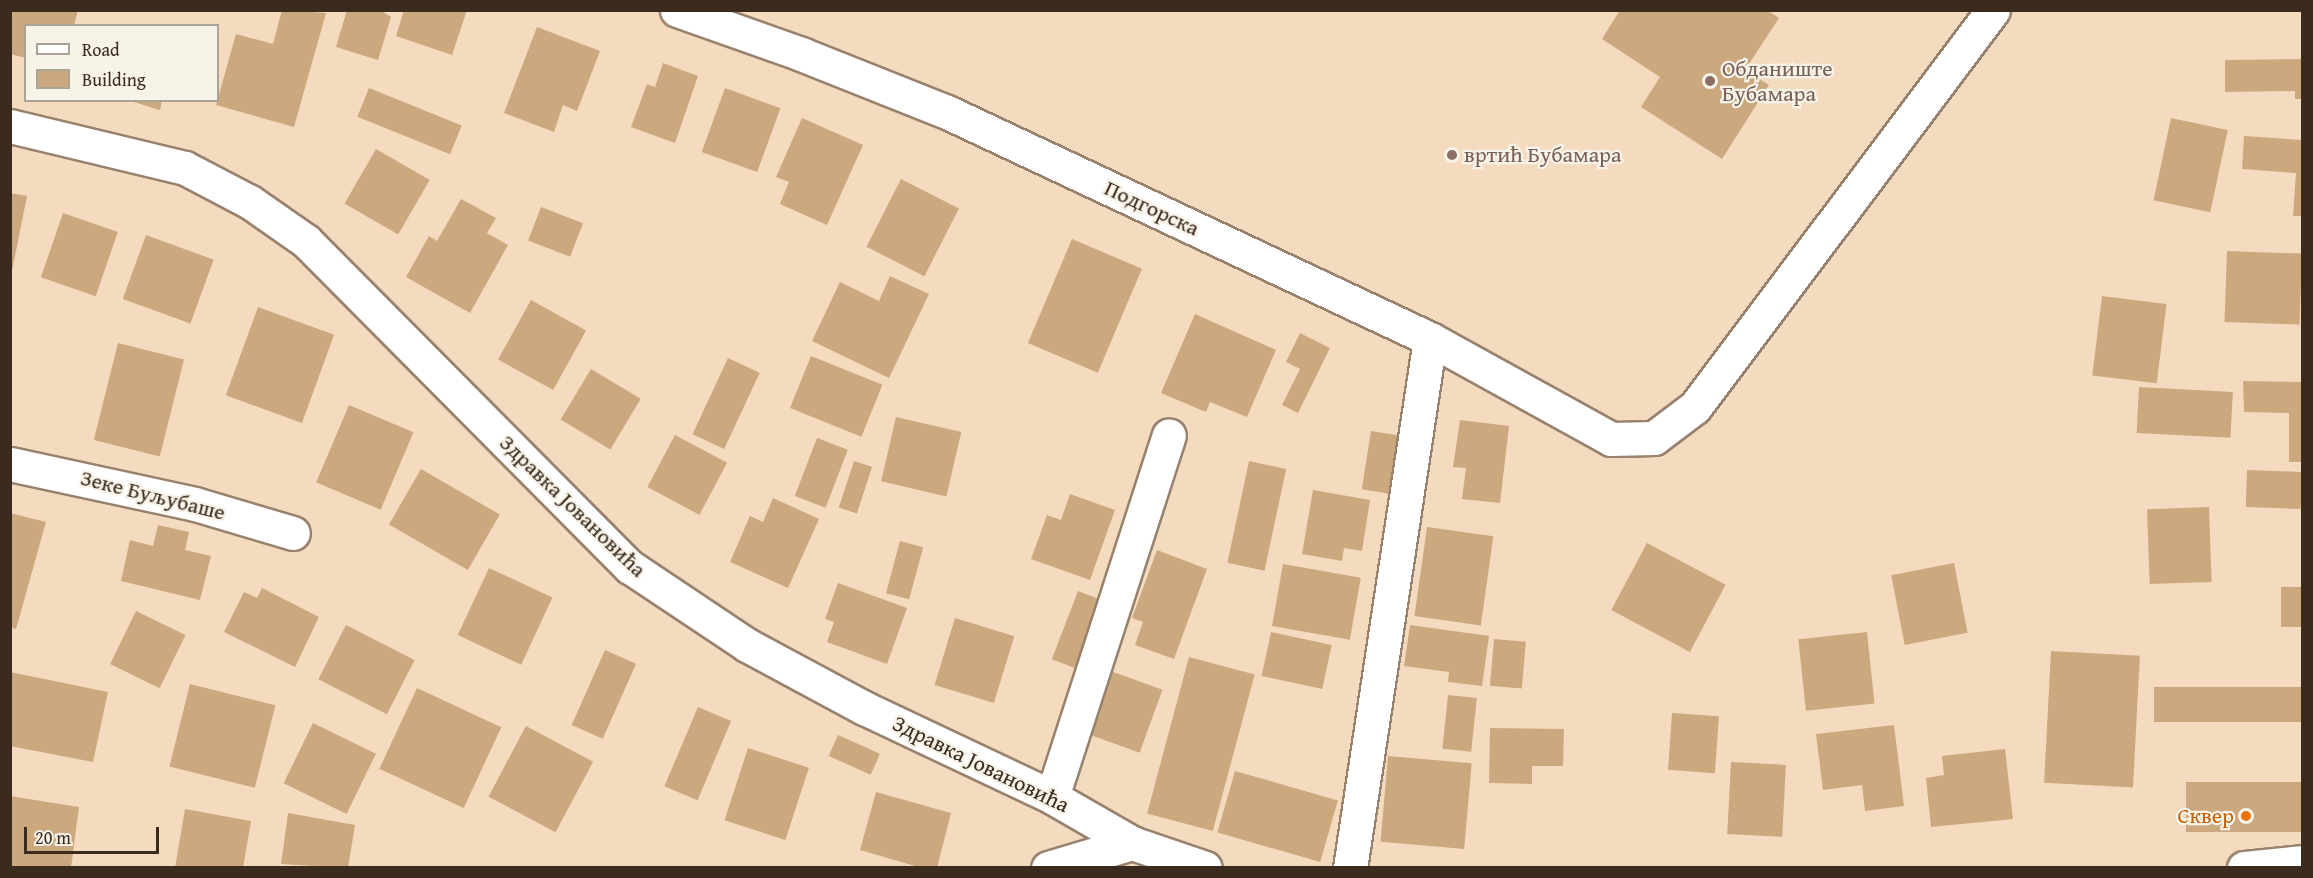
<!DOCTYPE html>
<meta charset="utf-8">
<style>
body{margin:0}
#map{position:relative;width:2313px;height:878px;overflow:hidden;background:#f4dbbf;font-family:"Gentium Book Plus",serif}
div>[style]{position:absolute}
[style*='--x']{left:calc(var(--x)*1px);top:calc(var(--y)*1px);width:calc(var(--w)*1px);rotate:calc(var(--a)*1deg)}
.building>*{inset:0;background:#cca87f;transform-origin:0 0}
.roads{filter:drop-shadow(2px 0 #98826e) drop-shadow(-2px 0 #98826e) drop-shadow(0 2px #98826e) drop-shadow(0 -2px #98826e)}
.minor>*{height:33px;margin:-16.5px;padding:0 16.5px;transform-origin:16.5px;border-radius:16.5px;background:#fff}
.dots>*{width:16px;height:16px;translate:-50% -50%;box-sizing:border-box;border:3px solid #f7f3e8;border-radius:50%}
span{translate:-50% -50%;white-space:nowrap;text-align:center;line-height:1.15;-webkit-text-stroke:4.5px #f7f3e8;paint-order:stroke}
.education-label{font-size:22px;color:#785e54}
.left{translate:0 -50%;text-align:left}
.street-label{font-size:22px;color:#3b2a1e}
.food-label{font-size:22px;color:#c56008}
.right{translate:-100% -50%;text-align:right}
.frame{position:absolute;inset:0;border:12px solid #3b2a1e;pointer-events:none}
.legend{position:absolute;left:24px;top:24px;width:195px;height:78px;box-sizing:border-box;background:#f7f3e8;border:2px solid #aca397;margin:0;padding:8px 10px;list-style:none;font-size:18px;color:#3b2a1e}
.legend li{display:flex;align-items:center;gap:12px;height:30px}
.legend b{width:30px;border:2px solid #aca397}
.scale{position:absolute;left:24px;top:827px;width:135px;height:27px;box-sizing:border-box;border:3px solid #3b2a1e;border-top:0;padding-left:8px;font-size:18px;line-height:21px;white-space:nowrap;color:#3b2a1e;-webkit-text-stroke:4px #f7f3e8;paint-order:stroke}
</style>
<div id="map">
<div class="building">
<i style="clip-path:polygon(10px 10px,78px 10px,74px 26px,26px 26px,26px 58px,10px 54px)"></i>
<i style="clip-path:polygon(282px 10px,326px 13px,294px 127px,216px 105px,236px 34px,273px 44px)"></i>
<i style="clip-path:polygon(347px 10px,380px 10px,391px 17px,378px 60px,336px 47px)"></i>
<i style="clip-path:polygon(404px 10px,467px 10px,452px 55px,396px 36px)"></i>
<i style="clip-path:polygon(1620px 10px,1767px 10px,1779px 18px,1745px 70px,1769px 85px,1722px 159px,1641px 107px,1660px 77px,1602px 39px)"></i>
<i style="clip-path:polygon(537px 27px,600px 51px,577px 111px,563px 105px,554px 132px,504px 113px)"></i>
<i style="clip-path:polygon(2302px 59px,2302px 99px,2295px 99px,2295px 91px,2225px 92px,2225px 60px)"></i>
<i style="clip-path:polygon(663px 63px,698px 76px,675px 143px,631px 127px,647px 84px,655px 87px)"></i>
<i style="left:369px;top:88px;width:100px;height:31px;rotate:22deg"></i>
<i style="left:725px;top:88px;width:59px;height:68px;rotate:20deg"></i>
<i style="clip-path:polygon(127px 100px,162px 100px,160px 110px)"></i>
<i style="clip-path:polygon(802px 118px,863px 145px,827px 225px,780px 204px,789px 182px,776px 177px)"></i>
<i style="left:2171px;top:118px;width:58px;height:84px;rotate:12deg"></i>
<i style="clip-path:polygon(2244px 136px,2302px 140px,2302px 216px,2293px 216px,2296px 173px,2242px 169px)"></i>
<i style="left:376px;top:149px;width:62px;height:63px;rotate:30deg"></i>
<i style="left:901px;top:179px;width:65px;height:76px;rotate:27deg"></i>
<i style="clip-path:polygon(10px 193px,27px 196px,12px 271px,10px 271px)"></i>
<i style="clip-path:polygon(461px 199px,496px 218px,487px 233px,508px 245px,470px 313px,406px 277px,429px 236px,437px 241px)"></i>
<i style="left:541px;top:207px;width:45px;height:36px;rotate:21deg"></i>
<i style="left:63px;top:213px;width:58px;height:68px;rotate:19deg"></i>
<i style="left:146px;top:235px;width:72px;height:68px;rotate:20deg"></i>
<i style="left:1072px;top:239px;width:76px;height:113px;rotate:23deg"></i>
<i style="left:2227px;top:251px;width:75px;height:71px;rotate:2deg"></i>
<i style="clip-path:polygon(890px 276px,929px 294px,889px 378px,812px 341px,840px 282px,879px 301px)"></i>
<i style="left:2102px;top:296px;width:65px;height:80px;rotate:7deg"></i>
<i style="left:531px;top:300px;width:63px;height:68px;rotate:29deg"></i>
<i style="left:258px;top:307px;width:81px;height:94px;rotate:20deg"></i>
<i style="clip-path:polygon(1195px 314px,1276px 350px,1247px 417px,1210px 402px,1206px 412px,1161px 393px)"></i>
<i style="clip-path:polygon(1300px 333px,1330px 348px,1298px 413px,1282px 405px,1300px 369px,1286px 362px)"></i>
<i style="left:118px;top:343px;width:68px;height:100px;rotate:14deg"></i>
<i style="left:811px;top:356px;width:77px;height:56px;rotate:22deg"></i>
<i style="left:728px;top:358px;width:35px;height:84px;rotate:25deg"></i>
<i style="left:591px;top:369px;width:58px;height:59px;rotate:31deg"></i>
<i style="clip-path:polygon(2243px 381px,2302px 382px,2302px 462px,2289px 462px,2289px 413px,2244px 412px)"></i>
<i style="left:2139px;top:387px;width:94px;height:46px;rotate:3deg"></i>
<i style="left:349px;top:405px;width:70px;height:84px;rotate:23deg"></i>
<i style="left:896px;top:417px;width:67px;height:66px;rotate:13deg"></i>
<i style="clip-path:polygon(1460px 420px,1509px 426px,1500px 503px,1462px 499px,1466px 468px,1453px 467px)"></i>
<i style="left:1371px;top:431px;width:30px;height:59px;rotate:9deg"></i>
<i style="left:675px;top:435px;width:59px;height:59px;rotate:28deg"></i>
<i style="left:817px;top:438px;width:33px;height:62px;rotate:21deg"></i>
<i style="left:854px;top:461px;width:19px;height:49px;rotate:18deg"></i>
<i style="left:1249px;top:461px;width:38px;height:104px;rotate:12deg"></i>
<i style="left:421px;top:469px;width:91px;height:64px;rotate:30deg"></i>
<i style="left:2247px;top:470px;width:55px;height:37px;rotate:2deg"></i>
<i style="clip-path:polygon(1313px 490px,1370px 500px,1362px 551px,1344px 548px,1342px 561px,1302px 554px)"></i>
<i style="clip-path:polygon(1070px 494px,1115px 510px,1090px 580px,1031px 559px,1047px 515px,1061px 520px)"></i>
<i style="clip-path:polygon(773px 498px,819px 519px,788px 588px,730px 562px,750px 516px,763px 522px)"></i>
<i style="left:2209px;top:507px;width:75px;height:62px;rotate:88deg"></i>
<i style="clip-path:polygon(10px 513px,46px 522px,16px 629px,10px 627px)"></i>
<i style="clip-path:polygon(158px 525px,189px 532px,185px 550px,211px 556px,200px 600px,121px 581px,130px 540px,153px 546px)"></i>
<i style="left:1427px;top:527px;width:67px;height:90px;rotate:8deg"></i>
<i style="left:900px;top:541px;width:24px;height:54px;rotate:15deg"></i>
<i style="left:1647px;top:543px;width:89px;height:76px;rotate:28deg"></i>
<i style="clip-path:polygon(1157px 550px,1207px 569px,1174px 659px,1135px 645px,1143px 622px,1132px 618px)"></i>
<i style="left:1954px;top:563px;width:71px;height:64px;rotate:79deg"></i>
<i style="left:1283px;top:564px;width:79px;height:63px;rotate:10deg"></i>
<i style="left:489px;top:568px;width:70px;height:74px;rotate:25deg"></i>
<i style="clip-path:polygon(838px 583px,907px 608px,887px 664px,827px 642px,834px 622px,825px 619px)"></i>
<i style="left:2302px;top:587px;width:40px;height:21px;rotate:90deg"></i>
<i style="clip-path:polygon(262px 588px,319px 617px,295px 667px,224px 632px,244px 592px,257px 598px)"></i>
<i style="left:1078px;top:591px;width:26px;height:73px;rotate:21deg"></i>
<i style="left:136px;top:611px;width:55px;height:59px;rotate:26deg"></i>
<i style="left:955px;top:618px;width:62px;height:70px;rotate:17deg"></i>
<i style="left:346px;top:625px;width:77px;height:61px;rotate:27deg"></i>
<i style="clip-path:polygon(1410px 625px,1489px 636px,1482px 686px,1448px 682px,1449px 672px,1404px 666px)"></i>
<i style="left:1271px;top:632px;width:62px;height:45px;rotate:12deg"></i>
<i style="left:1867px;top:632px;width:72px;height:69px;rotate:84deg"></i>
<i style="left:1494px;top:639px;width:32px;height:47px;rotate:5deg"></i>
<i style="left:605px;top:650px;width:34px;height:82px;rotate:24deg"></i>
<i style="left:2051px;top:651px;width:89px;height:132px;rotate:3deg"></i>
<i style="left:1189px;top:657px;width:68px;height:162px;rotate:15deg"></i>
<i style="left:1108px;top:670px;width:58px;height:67px;rotate:20deg"></i>
<i style="clip-path:polygon(10px 672px,108px 692px,93px 762px,10px 746px)"></i>
<i style="left:190px;top:684px;width:88px;height:85px;rotate:14deg"></i>
<i style="left:2302px;top:687px;width:35px;height:148px;rotate:90deg"></i>
<i style="left:417px;top:688px;width:93px;height:89px;rotate:25deg"></i>
<i style="left:1448px;top:695px;width:29px;height:54px;rotate:6deg"></i>
<i style="left:698px;top:707px;width:36px;height:86px;rotate:23deg"></i>
<i style="left:1672px;top:713px;width:47px;height:57px;rotate:4deg"></i>
<i style="left:313px;top:723px;width:70px;height:67px;rotate:26deg"></i>
<i style="clip-path:polygon(1894px 725px,1904px 806px,1865px 811px,1862px 785px,1823px 790px,1816px 734px)"></i>
<i style="left:526px;top:726px;width:76px;height:80px;rotate:28deg"></i>
<i style="clip-path:polygon(1490px 728px,1564px 729px,1563px 766px,1532px 766px,1532px 784px,1489px 783px)"></i>
<i style="left:838px;top:735px;width:46px;height:23px;rotate:24deg"></i>
<i style="left:748px;top:748px;width:64px;height:76px;rotate:18deg"></i>
<i style="clip-path:polygon(2005px 749px,2013px 819px,1931px 827px,1926px 778px,1944px 775px,1942px 756px)"></i>
<i style="left:1388px;top:756px;width:84px;height:86px;rotate:5deg"></i>
<i style="left:1731px;top:762px;width:55px;height:72px;rotate:3deg"></i>
<i style="left:1235px;top:771px;width:107px;height:64px;rotate:16deg"></i>
<i style="left:2302px;top:782px;width:50px;height:116px;rotate:90deg"></i>
<i style="clip-path:polygon(876px 792px,951px 813px,937px 868px,922px 868px,860px 850px)"></i>
<i style="clip-path:polygon(10px 796px,79px 807px,71px 868px,10px 866px)"></i>
<i style="clip-path:polygon(185px 809px,251px 821px,243px 868px,175px 868px)"></i>
<i style="clip-path:polygon(288px 813px,355px 825px,348px 868px,281px 864px)"></i>
</div>
<div class="roads">
<div class="minor">
<i style="--x:677;--y:10;--w:132;--a:19.5"></i>
<i style="--x:801;--y:54;--w:157;--a:21.7"></i>
<i style="--x:947;--y:112;--w:534;--a:25.17"></i>
<i style="--x:1430;--y:339;--w:207;--a:28.9"></i>
<i style="--x:1611;--y:439;--w:43;--a:-1.3"></i>
<i style="--x:1654;--y:438;--w:51;--a:-37.1"></i>
<i style="--x:1695;--y:407;--w:496;--a:-53.1"></i>
<i style="--x:10;--y:126;--w:180;--a:13.5"></i>
<i style="--x:185;--y:168;--w:73;--a:27.6"></i>
<i style="--x:250;--y:202;--w:68;--a:34.9"></i>
<i style="--x:306;--y:241;--w:460;--a:45.2"></i>
<i style="--x:630;--y:567;--w:141;--a:33.7"></i>
<i style="--x:747;--y:645;--w:133;--a:28.3"></i>
<i style="--x:864;--y:708;--w:208;--a:25.3"></i>
<i style="--x:1052;--y:797;--w:92;--a:29.9"></i>
<i style="--x:1132;--y:843;--w:77;--a:18.9"></i>
<i style="--x:10;--y:464;--w:189;--a:12.2"></i>
<i style="--x:195;--y:504;--w:102;--a:16.5"></i>
<i style="--x:1052;--y:797;--w:380;--a:-72.1"></i>
<i style="--x:1048;--y:868;--w:88;--a:-16.6"></i>
<i style="--x:1350;--y:868;--w:535;--a:-81.4"></i>
<i style="--x:2244;--y:868;--w:58;--a:-5.9"></i>
</div>
</div>
<div class="dots">
<i style="left:1710px;top:81px;background:#8d6e63"></i>
<i style="left:1452px;top:155px;background:#8d6e63"></i>
<i style="left:2246px;top:816px;background:#e8710a"></i>
</div>
<div class="education-label">
<span class="left" style="left:1722px;top:81px">Обданиште<br>Бубамара</span>
<span class="left" style="left:1464px;top:155px">вртић Бубамара</span>
</div>
<div class="street-label">
<span style="left:1152px;top:208px;rotate:25deg">Подгорска</span>
<span style="left:153px;top:495px;rotate:14deg">Зеке Буљубаше</span>
<span style="left:573px;top:506px;rotate:44deg">Здравка Јовановића</span>
<span style="left:981px;top:764px;rotate:26deg">Здравка Јовановића</span>
</div>
<div class="food-label">
<span class="right" style="left:2234px;top:816px">Сквер</span>
</div>
<div class="frame"></div>
<ul class="legend">
<li><b style="height:8px;background:#fff"></b>Road</li>
<li><b style="height:16px;background:#cca87f"></b>Building</li>
</ul>
<div class="scale">20 m</div>
</div>
